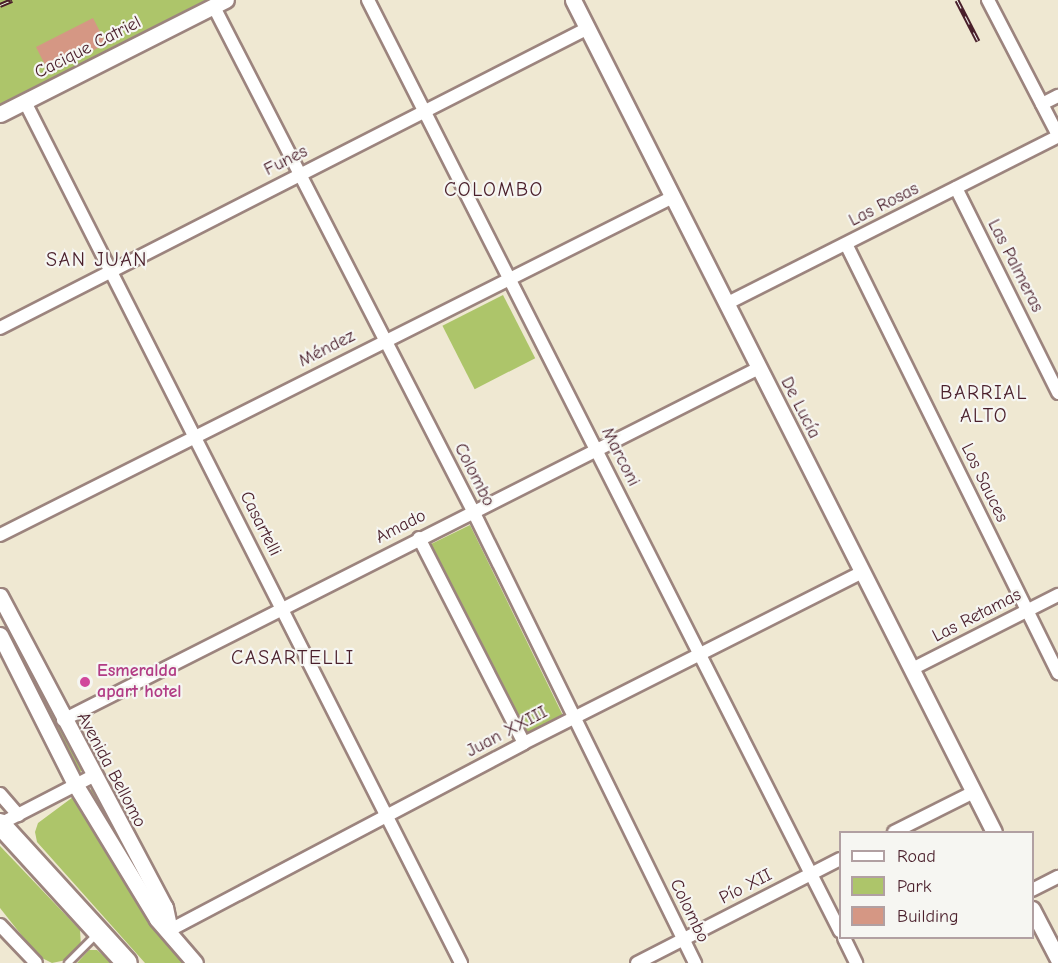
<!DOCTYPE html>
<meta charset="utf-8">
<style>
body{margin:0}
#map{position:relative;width:1058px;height:963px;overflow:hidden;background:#efe8d2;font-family:"Comic Neue",sans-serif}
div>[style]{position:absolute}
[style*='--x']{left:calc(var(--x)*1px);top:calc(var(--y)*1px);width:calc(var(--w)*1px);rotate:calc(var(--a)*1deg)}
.green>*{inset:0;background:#adc56a;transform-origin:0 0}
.building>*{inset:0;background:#d59784;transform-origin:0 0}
.roads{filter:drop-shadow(2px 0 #9c847e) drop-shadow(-2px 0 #9c847e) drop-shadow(0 2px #9c847e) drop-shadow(0 -2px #9c847e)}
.service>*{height:6px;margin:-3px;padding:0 3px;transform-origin:3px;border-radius:3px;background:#fff}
.minor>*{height:12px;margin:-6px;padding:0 6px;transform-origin:6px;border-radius:6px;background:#fff}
.tertiary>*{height:15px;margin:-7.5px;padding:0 7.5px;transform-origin:7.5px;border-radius:7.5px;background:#fff}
.trunk>*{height:20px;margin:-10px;padding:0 10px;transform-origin:10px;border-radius:10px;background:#fff}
.rail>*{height:5px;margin-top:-2.5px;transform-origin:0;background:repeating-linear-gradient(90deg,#f6f6f2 0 9px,#4a1f2b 0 18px);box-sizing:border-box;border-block:2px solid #4a1f2b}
.dots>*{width:16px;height:16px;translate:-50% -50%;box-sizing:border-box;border:3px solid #f6f6f2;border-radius:50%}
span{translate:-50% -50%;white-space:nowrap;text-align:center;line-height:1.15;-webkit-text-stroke:4.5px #f6f6f2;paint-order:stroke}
.street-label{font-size:18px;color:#4a1f2b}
.hotel-label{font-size:18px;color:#b23c85;font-weight:700}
.left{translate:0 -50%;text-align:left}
.neighbourhood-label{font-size:20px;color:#4a1f2b;letter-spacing:1.5px}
.legend{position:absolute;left:839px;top:831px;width:195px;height:108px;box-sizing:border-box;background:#f6f6f2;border:2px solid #b1a0a2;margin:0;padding:8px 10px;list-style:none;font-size:18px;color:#4a1f2b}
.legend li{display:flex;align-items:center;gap:12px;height:30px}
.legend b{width:30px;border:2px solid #b1a0a2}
</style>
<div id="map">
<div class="green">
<i style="clip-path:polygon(0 0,206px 0,0 106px)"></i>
<i style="left:503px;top:295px;width:71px;height:68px;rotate:63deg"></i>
<i style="left:470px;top:525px;width:212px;height:45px;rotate:64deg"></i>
<i style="left:26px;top:658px;width:126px;height:8px;rotate:63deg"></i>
<i style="clip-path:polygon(94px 788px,157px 907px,88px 791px)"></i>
<i style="clip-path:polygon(73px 797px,81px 801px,135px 899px,186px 963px,145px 963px,37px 842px,35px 832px,38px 823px)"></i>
<i style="clip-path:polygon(0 846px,80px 930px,81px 946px,66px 960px,52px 963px,38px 956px,0 908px)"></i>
<i style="clip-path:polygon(89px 950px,97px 950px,112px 963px,77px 963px)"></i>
</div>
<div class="building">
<i style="left:93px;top:18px;width:29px;height:64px;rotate:63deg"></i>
</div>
<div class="roads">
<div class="service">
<i style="--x:68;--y:963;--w:41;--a:-45"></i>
</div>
<div class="minor">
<i style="--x:368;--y:0;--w:1044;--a:63.12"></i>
<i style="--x:988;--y:0;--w:152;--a:62.6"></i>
<i style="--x:214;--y:7;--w:567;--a:62.8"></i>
<i style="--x:473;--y:511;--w:504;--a:63.84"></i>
<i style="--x:25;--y:102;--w:965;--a:63.14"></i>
<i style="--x:1042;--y:104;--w:18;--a:-27"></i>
<i style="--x:956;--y:188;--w:229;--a:63.5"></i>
<i style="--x:846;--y:244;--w:479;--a:63.7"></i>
<i style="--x:726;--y:304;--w:372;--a:-26.8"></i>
<i style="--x:0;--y:328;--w:660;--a:-27.03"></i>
<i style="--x:0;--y:535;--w:751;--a:-26.67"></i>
<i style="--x:419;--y:538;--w:230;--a:62.9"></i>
<i style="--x:912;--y:669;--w:164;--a:-26.9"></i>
<i style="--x:63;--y:720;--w:778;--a:-26.83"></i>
<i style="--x:0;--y:794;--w:28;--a:49"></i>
<i style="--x:0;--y:824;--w:105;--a:-27.3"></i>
<i style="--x:894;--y:832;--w:89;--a:-26.6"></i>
<i style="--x:1032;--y:890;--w:29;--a:-27"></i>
<i style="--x:0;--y:925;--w:52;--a:46.5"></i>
<i style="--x:170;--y:930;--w:400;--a:-27.8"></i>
<i style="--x:524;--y:743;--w:380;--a:-26.8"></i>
<i style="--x:844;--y:938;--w:28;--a:64"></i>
<i style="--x:637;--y:963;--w:228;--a:-27.1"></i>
</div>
<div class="tertiary">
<i style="--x:573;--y:0;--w:932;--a:63.16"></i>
<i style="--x:0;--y:114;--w:253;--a:-26.8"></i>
<i style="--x:0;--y:596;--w:352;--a:62.1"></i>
<i style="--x:165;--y:907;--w:24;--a:78"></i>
<i style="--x:0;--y:635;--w:167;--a:63.3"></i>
<i style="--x:75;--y:784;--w:158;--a:58.7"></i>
<i style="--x:157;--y:919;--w:58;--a:49.2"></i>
<i style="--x:1032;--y:909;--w:56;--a:62.5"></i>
</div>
<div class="trunk">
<i style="--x:0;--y:824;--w:188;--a:47.6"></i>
</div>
</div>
<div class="rail">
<i style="--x:957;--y:0;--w:46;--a:62.9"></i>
<i style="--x:0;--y:5;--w:13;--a:-23"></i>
</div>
<div class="dots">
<i style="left:85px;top:682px;background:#d1479c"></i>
</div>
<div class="street-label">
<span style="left:88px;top:48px;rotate:-27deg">Cacique Catriel</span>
<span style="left:286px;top:161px;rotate:-27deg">Funes</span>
<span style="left:884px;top:205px;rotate:-27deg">Las Rosas</span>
<span style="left:1015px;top:266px;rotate:63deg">Las Palmeras</span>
<span style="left:327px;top:349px;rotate:-27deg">Méndez</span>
<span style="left:800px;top:408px;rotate:63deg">De Lucía</span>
<span style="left:620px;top:457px;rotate:63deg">Marconi</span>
<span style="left:474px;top:475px;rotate:63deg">Colombo</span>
<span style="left:984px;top:483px;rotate:64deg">Los Sauces</span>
<span style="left:260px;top:524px;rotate:63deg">Casartelli</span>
<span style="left:401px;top:527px;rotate:-27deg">Amado</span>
<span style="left:977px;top:616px;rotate:-27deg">Las Retamas</span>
<span style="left:507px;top:732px;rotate:-28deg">Juan XXIII</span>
<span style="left:111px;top:770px;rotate:62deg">Avenida Bellomo</span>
<span style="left:746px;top:887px;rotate:-27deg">Pío XII</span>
<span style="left:689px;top:911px;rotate:64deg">Colombo</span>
</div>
<div class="hotel-label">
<span class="left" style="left:97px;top:682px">Esmeralda<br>apart hotel</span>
</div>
<div class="neighbourhood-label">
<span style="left:494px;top:189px">COLOMBO</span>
<span style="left:97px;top:259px">SAN JUAN</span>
<span style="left:984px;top:404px">BARRIAL<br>ALTO</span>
<span style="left:293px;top:657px">CASARTELLI</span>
</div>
<ul class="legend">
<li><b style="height:8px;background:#fff"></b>Road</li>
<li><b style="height:16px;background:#adc56a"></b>Park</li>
<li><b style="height:16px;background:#d59784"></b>Building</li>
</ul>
</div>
